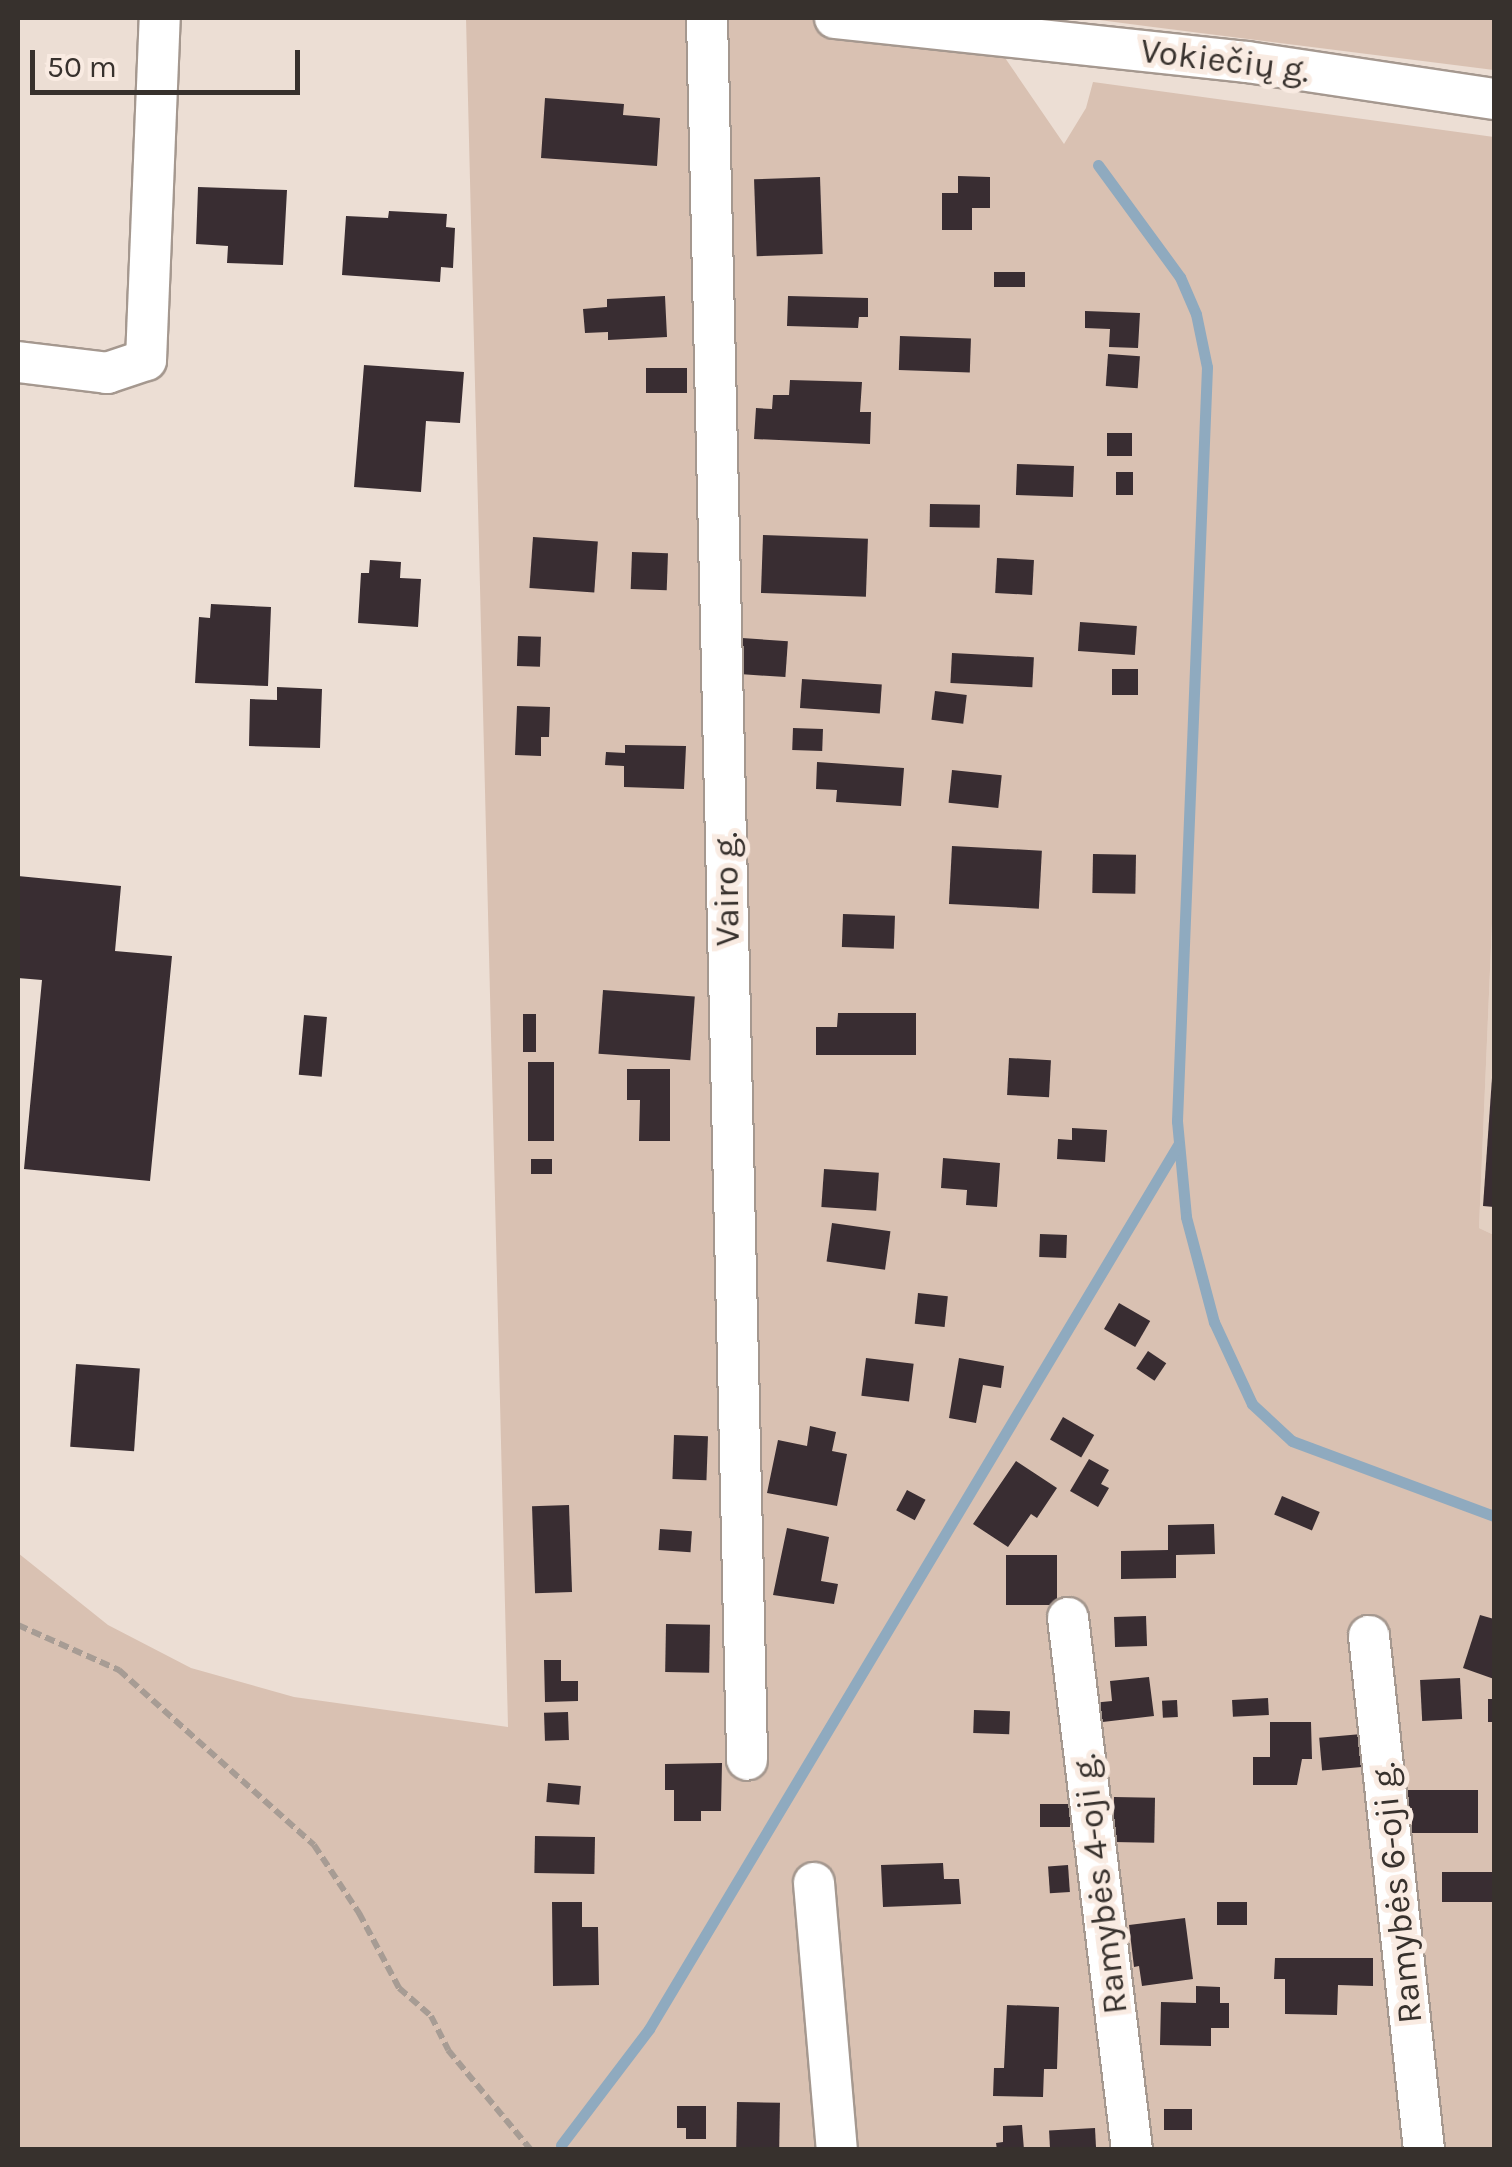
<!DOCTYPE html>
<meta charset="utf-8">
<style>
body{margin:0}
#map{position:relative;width:1512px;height:2167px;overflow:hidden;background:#ecded4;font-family:Karla,sans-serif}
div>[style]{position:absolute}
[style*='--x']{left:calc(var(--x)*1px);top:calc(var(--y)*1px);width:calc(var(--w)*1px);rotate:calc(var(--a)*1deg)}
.built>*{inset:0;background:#e3d0c2}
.green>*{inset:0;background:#d9c1b2}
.stream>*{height:11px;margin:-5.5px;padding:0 5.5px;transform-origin:5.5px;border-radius:5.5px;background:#8faabf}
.building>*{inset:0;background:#392d32;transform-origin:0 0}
.path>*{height:6px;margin-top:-3px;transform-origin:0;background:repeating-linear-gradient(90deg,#a79c94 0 10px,transparent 0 15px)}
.roads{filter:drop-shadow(2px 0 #a5988f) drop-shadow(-2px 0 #a5988f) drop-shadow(0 2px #a5988f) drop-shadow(0 -2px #a5988f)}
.minor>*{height:40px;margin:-20px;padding:0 20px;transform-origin:20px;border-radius:20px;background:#fff}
span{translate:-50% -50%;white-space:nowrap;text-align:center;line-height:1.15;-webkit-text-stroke:10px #f9ebe2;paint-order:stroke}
.street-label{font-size:35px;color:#37312d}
.frame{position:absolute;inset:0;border:20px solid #37312d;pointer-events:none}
.scale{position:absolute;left:30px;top:50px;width:270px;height:45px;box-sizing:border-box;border:5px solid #37312d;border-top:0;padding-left:12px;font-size:30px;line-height:35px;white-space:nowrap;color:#37312d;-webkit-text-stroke:8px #f9ebe2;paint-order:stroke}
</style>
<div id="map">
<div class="built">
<i style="clip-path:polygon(1494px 877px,1494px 1235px,1479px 1228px)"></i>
</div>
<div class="green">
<i style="clip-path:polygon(466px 18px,835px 18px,990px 36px,1064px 144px,1086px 108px,1093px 82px,1494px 137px,1494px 877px,1479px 1228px,1494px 1235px,1494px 2149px,18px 2149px,18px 1553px,108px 1625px,191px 1668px,294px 1697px,508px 1727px)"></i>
<i style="clip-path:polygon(1084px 18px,1494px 18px,1494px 70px,1153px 27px)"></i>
</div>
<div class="stream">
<i style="--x:1098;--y:165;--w:139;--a:53.8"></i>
<i style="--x:1180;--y:277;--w:40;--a:66.6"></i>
<i style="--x:1196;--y:314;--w:54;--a:78.3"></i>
<i style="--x:1207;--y:367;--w:755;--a:92.28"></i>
<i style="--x:1177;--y:1121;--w:96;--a:84.6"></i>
<i style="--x:1186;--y:1217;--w:109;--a:75.1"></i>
<i style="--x:1214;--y:1322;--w:90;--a:65.1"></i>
<i style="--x:1252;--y:1404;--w:54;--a:42.8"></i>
<i style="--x:1292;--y:1441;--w:215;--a:20.4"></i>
<i style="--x:561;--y:2145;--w:146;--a:-52.8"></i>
<i style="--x:649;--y:2029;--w:1030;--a:-59.1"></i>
</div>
<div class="building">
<i style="clip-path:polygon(545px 98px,624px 104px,623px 115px,660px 118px,657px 166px,541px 158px)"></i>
<i style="clip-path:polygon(958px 176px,990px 177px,990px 208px,972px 208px,972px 230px,942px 230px,942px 193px,958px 193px)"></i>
<i style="left:820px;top:177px;width:77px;height:66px;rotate:88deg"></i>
<i style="clip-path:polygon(198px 187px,287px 190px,283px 265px,227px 263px,228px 246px,196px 244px)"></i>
<i style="clip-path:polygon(389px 211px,447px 214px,446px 227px,455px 228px,453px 268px,441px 267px,440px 282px,342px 275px,346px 216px,388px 218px)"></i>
<i style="left:994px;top:272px;width:31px;height:15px"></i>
<i style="clip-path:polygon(665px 296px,667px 337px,608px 340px,608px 332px,585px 333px,583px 309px,607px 307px,607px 299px)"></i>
<i style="clip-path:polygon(788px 296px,868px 298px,868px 317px,859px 317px,858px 328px,787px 326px)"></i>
<i style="clip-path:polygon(1085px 311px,1140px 313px,1138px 348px,1109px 347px,1110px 329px,1085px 328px)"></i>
<i style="left:900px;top:336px;width:71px;height:34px;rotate:2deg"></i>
<i style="left:1108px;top:354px;width:32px;height:32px;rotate:4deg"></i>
<i style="clip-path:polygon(364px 365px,464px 372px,460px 423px,426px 421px,421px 492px,354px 487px)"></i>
<i style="left:687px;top:368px;width:25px;height:41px;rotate:90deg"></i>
<i style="clip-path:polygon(790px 380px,862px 382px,860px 412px,871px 412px,870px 444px,754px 439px,756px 408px,772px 409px,773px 395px,789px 395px)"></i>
<i style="left:1107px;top:433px;width:25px;height:23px"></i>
<i style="left:1017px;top:464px;width:57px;height:31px;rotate:2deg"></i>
<i style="left:1116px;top:472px;width:17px;height:23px"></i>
<i style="left:930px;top:504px;width:50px;height:23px;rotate:1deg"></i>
<i style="left:763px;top:535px;width:105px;height:58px;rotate:2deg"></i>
<i style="left:533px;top:537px;width:65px;height:51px;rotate:4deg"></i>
<i style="left:632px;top:552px;width:36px;height:37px;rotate:2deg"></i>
<i style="left:997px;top:558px;width:37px;height:35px;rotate:3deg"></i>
<i style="clip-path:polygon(370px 560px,401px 562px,400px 578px,421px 579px,418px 627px,358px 623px,361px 573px,369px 573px)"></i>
<i style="clip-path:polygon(211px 604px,271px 607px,268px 686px,195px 683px,199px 617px,210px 618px)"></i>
<i style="left:1080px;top:622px;width:57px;height:29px;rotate:4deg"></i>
<i style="left:518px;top:636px;width:23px;height:30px;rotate:2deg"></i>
<i style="left:742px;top:638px;width:46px;height:36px;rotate:4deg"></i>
<i style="left:952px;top:653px;width:82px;height:30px;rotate:3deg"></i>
<i style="left:1112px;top:669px;width:26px;height:26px"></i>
<i style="left:802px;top:679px;width:80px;height:29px;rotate:4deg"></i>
<i style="clip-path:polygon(277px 687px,322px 689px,320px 748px,249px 746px,250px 699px,277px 700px)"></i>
<i style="left:935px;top:691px;width:32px;height:29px;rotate:7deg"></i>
<i style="clip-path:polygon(517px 706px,550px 707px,549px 737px,541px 737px,541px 756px,515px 755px)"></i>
<i style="left:793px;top:728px;width:30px;height:22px;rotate:2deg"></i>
<i style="clip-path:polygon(625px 745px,686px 746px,684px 789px,624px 787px,624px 766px,605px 765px,606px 752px,625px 753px)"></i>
<i style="clip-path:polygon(817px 762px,904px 768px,901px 806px,836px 802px,837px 790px,816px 789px)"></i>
<i style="left:952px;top:770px;width:50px;height:33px;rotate:6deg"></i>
<i style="left:952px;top:846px;width:90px;height:58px;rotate:3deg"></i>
<i style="left:1093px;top:854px;width:43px;height:39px;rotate:1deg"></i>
<i style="clip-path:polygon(18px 876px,121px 886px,115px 951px,172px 956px,150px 1181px,24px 1169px,42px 980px,18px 978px)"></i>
<i style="left:843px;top:914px;width:52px;height:33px;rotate:2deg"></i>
<i style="left:603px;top:990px;width:92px;height:64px;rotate:4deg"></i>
<i style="clip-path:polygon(838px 1013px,916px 1013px,916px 1055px,816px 1055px,816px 1027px,837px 1027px)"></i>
<i style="left:523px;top:1014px;width:13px;height:38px"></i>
<i style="left:304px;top:1015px;width:23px;height:60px;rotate:5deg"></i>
<i style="left:1009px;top:1058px;width:42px;height:37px;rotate:3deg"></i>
<i style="left:528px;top:1062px;width:26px;height:79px"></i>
<i style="clip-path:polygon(627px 1069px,670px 1069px,670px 1141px,639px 1141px,640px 1100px,627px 1100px)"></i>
<i style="clip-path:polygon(1492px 1078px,1494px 1078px,1494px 1207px,1483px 1206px)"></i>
<i style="clip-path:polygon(1072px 1128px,1107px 1130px,1105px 1162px,1057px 1159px,1058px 1139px,1072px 1140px)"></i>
<i style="clip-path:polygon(943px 1158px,1000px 1163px,997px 1207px,966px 1205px,967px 1190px,941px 1188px)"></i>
<i style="left:531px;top:1159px;width:21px;height:15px"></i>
<i style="left:824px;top:1169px;width:55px;height:38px;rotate:4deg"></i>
<i style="left:832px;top:1223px;width:59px;height:39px;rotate:8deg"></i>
<i style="left:1040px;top:1234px;width:27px;height:23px;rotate:2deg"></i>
<i style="left:918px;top:1293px;width:30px;height:31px;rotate:6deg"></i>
<i style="left:1119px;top:1303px;width:36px;height:30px;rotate:30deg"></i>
<i style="left:1148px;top:1351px;width:22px;height:21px;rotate:34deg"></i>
<i style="left:866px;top:1358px;width:48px;height:38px;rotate:7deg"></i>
<i style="clip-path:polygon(959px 1358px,1004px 1366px,1001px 1388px,983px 1385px,976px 1423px,949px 1418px)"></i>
<i style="left:76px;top:1364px;width:64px;height:83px;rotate:4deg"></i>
<i style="left:1063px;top:1417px;width:36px;height:26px;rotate:30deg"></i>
<i style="clip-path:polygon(810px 1426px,836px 1432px,832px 1451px,847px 1454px,837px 1506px,767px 1493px,778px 1440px,807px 1446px)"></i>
<i style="left:674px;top:1435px;width:34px;height:44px;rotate:2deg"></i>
<i style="clip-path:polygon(1089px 1459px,1109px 1470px,1101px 1484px,1109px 1488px,1098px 1507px,1070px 1491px)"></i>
<i style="clip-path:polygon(1016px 1461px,1057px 1488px,1037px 1518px,1031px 1514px,1008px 1547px,973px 1524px)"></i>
<i style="left:907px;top:1490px;width:21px;height:23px;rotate:28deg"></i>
<i style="left:1282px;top:1496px;width:41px;height:20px;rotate:23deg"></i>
<i style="left:569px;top:1505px;width:87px;height:37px;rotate:88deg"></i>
<i style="clip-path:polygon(1214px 1524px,1215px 1554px,1176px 1555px,1176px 1578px,1121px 1579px,1121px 1551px,1168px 1550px,1168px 1525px)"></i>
<i style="clip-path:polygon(787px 1528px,829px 1537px,821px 1581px,838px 1584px,834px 1604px,773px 1595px)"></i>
<i style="left:660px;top:1529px;width:32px;height:21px;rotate:4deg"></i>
<i style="left:1057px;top:1555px;width:50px;height:51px;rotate:90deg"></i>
<i style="clip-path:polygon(1480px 1615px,1494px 1619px,1494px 1679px,1463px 1668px)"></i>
<i style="left:1146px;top:1616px;width:30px;height:32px;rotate:88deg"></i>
<i style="left:666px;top:1624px;width:44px;height:48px;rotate:1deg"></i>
<i style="clip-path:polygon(544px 1660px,561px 1660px,561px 1681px,578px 1681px,578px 1701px,545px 1702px)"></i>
<i style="clip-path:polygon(1149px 1677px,1154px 1716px,1094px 1723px,1092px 1703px,1112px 1701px,1110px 1681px)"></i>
<i style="left:1460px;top:1678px;width:41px;height:40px;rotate:87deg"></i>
<i style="left:1268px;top:1698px;width:17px;height:36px;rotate:87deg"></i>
<i style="left:1488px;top:1699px;width:6px;height:23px"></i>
<i style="left:1177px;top:1700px;width:17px;height:15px;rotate:87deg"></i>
<i style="left:974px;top:1710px;width:36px;height:23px;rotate:2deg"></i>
<i style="left:568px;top:1712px;width:28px;height:24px;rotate:88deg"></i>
<i style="clip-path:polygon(1270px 1722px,1311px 1722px,1312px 1759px,1302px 1759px,1297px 1785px,1253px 1785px,1253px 1757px,1270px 1757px)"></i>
<i style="left:1373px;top:1733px;width:33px;height:54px;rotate:85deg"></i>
<i style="clip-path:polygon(722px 1763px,721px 1811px,701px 1811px,701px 1821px,674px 1821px,674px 1790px,665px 1790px,665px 1764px)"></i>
<i style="left:548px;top:1783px;width:33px;height:19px;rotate:5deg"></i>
<i style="clip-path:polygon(1404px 1790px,1478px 1790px,1478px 1833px,1412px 1833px,1412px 1808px,1403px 1808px)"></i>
<i style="left:1114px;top:1797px;width:41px;height:45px;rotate:1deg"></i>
<i style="left:1070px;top:1804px;width:23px;height:30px;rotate:90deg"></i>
<i style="left:535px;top:1836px;width:60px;height:37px;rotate:1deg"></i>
<i style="clip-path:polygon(943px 1863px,944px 1879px,959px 1879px,961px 1904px,883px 1907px,881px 1865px)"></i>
<i style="left:1068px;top:1865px;width:27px;height:20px;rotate:86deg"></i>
<i style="left:1494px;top:1872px;width:30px;height:52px;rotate:90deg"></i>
<i style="clip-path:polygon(552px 1902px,582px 1902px,582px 1927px,598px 1927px,599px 1985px,553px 1986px)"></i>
<i style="left:1217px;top:1902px;width:30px;height:23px"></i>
<i style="clip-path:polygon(1185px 1918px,1193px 1979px,1142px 1986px,1139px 1966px,1134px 1967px,1129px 1925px)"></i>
<i style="clip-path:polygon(1275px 1958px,1373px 1958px,1373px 1986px,1338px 1985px,1337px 2015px,1285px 2014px,1285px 1979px,1274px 1979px)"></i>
<i style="clip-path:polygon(1196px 1986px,1220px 1987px,1220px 2003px,1229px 2003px,1229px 2028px,1211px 2028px,1211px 2046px,1160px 2045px,1161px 2002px,1196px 2003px)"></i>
<i style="clip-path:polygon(1007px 2005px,1059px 2007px,1057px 2069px,1044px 2069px,1043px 2097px,993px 2096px,994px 2068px,1004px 2068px)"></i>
<i style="left:737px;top:2102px;width:43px;height:48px;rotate:1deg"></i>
<i style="clip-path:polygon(677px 2106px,706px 2106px,706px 2139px,686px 2139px,686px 2128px,677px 2128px)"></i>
<i style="left:1164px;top:2109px;width:28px;height:21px"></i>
<i style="clip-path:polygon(1022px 2125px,1024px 2150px,997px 2150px,996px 2143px,1003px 2142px,1003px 2126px)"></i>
<i style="left:1095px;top:2128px;width:22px;height:46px;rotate:87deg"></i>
</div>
<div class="path">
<i style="--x:18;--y:1625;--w:111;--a:24"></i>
<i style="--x:119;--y:1670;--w:262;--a:41.9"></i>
<i style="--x:314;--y:1845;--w:82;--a:56.5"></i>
<i style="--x:359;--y:1913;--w:85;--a:61.9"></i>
<i style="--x:399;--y:1988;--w:43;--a:41.2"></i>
<i style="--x:431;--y:2016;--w:38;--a:63"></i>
<i style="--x:448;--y:2050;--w:130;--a:50.3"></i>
</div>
<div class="roads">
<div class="minor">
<i style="--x:707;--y:18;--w:1742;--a:88.68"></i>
<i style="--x:835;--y:18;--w:414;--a:6.1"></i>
<i style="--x:1247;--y:62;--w:250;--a:8.5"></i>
<i style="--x:18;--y:362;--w:90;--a:7"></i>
<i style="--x:107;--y:373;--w:41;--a:-18.4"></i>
<i style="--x:146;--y:360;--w:342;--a:-87.7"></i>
<i style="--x:1068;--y:1618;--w:536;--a:83.14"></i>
<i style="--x:1369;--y:1636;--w:517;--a:83.89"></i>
<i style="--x:814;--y:1883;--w:268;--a:85.1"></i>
</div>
</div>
<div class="street-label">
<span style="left:1225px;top:61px;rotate:7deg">Vokiečių g.</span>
<span style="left:727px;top:889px;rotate:-91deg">Vairo g.</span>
<span style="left:1100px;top:1884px;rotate:-97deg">Ramybės 4-oji g.</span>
<span style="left:1397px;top:1893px;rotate:-96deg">Ramybės 6-oji g.</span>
</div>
<div class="frame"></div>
<div class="scale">50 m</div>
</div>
